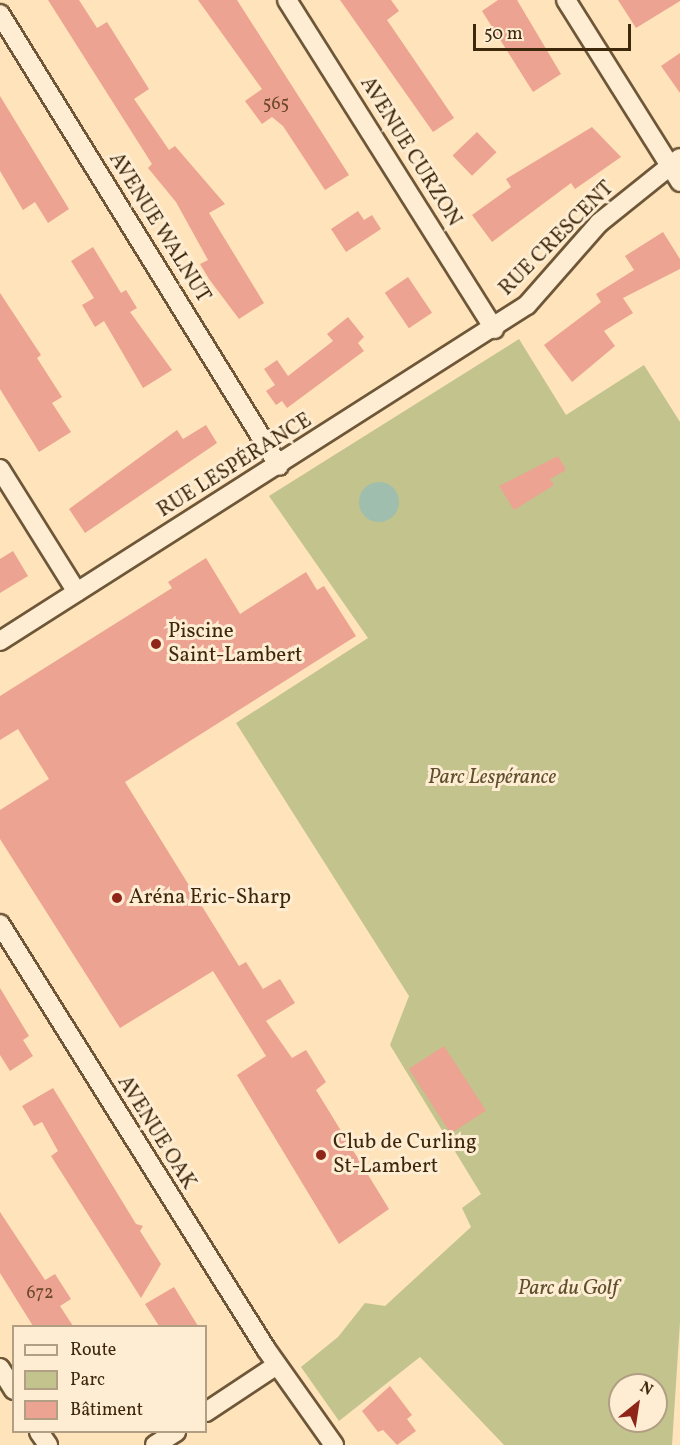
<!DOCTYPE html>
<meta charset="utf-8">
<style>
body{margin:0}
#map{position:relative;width:680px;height:1445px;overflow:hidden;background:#fee3bb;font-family:Vollkorn,serif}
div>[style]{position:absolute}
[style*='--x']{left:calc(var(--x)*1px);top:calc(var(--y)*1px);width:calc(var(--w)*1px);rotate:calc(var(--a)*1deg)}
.green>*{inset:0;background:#c3c38e}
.water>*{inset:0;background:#a0beae}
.round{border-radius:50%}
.building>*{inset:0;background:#eda391;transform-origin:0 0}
.roads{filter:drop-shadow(2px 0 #6e5738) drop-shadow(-2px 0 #6e5738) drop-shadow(0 2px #6e5738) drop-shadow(0 -2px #6e5738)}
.minor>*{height:18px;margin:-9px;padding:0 9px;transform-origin:9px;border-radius:9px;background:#feedd3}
.dots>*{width:16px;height:16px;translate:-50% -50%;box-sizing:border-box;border:3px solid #feedd3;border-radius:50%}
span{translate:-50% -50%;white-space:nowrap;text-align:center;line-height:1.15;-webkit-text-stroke:6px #feedd3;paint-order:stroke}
.number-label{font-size:18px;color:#6a472d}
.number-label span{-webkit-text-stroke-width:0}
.street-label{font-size:21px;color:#3e280c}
.poi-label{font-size:21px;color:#3e280c}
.left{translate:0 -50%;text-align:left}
.park-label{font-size:21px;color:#5f4f2c;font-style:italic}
.legend{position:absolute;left:12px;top:1325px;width:195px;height:108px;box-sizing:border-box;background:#feedd3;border:2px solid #b19e83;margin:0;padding:8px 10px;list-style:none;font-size:18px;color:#3e280c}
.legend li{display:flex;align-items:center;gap:12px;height:30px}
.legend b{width:30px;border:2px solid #b19e83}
.north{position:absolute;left:608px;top:1373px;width:60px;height:60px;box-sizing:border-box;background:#feedd3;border:2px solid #b19e83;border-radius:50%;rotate:30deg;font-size:16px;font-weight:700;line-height:24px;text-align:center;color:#3e280c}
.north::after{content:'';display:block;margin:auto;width:21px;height:27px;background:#8f2418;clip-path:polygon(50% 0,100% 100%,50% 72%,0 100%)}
.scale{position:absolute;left:473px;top:24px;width:158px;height:27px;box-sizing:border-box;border:3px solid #3e280c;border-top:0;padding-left:8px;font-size:18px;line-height:21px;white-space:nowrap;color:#3e280c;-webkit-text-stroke:4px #feedd3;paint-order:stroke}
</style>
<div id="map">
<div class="green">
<i style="clip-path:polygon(evenodd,519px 339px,566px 415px,644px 365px,680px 422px,680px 1322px,672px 1445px,504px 1445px,420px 1357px,339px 1421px,301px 1367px,338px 1337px,365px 1303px,385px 1306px,471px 1227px,462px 1208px,481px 1194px,390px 1045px,409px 996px,236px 723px,368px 638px,269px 496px,519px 339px,620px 1385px,656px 1385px,656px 1421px,620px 1421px,620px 1385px)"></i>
</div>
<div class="water">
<i class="round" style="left:359px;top:482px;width:40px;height:40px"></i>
</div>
<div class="building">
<i style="clip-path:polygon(48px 0,79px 0,97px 28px,107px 22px,149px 89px,134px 99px,169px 150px,175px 146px,225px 204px,209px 213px,264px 303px,239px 319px,209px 279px,200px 264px,208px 260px,176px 202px,148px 168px,152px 164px)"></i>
<i style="clip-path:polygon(198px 0,237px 0,349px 175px,325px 190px,283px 126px,272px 117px,262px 124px,245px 101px,262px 89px)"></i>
<i style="clip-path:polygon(340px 0,391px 0,399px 11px,387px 20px,454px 118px,433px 132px)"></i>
<i style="clip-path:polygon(498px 0,517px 0,561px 74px,533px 92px,482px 11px)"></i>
<i style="clip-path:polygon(618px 0,680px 0,680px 1px,636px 28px)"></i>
<i style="clip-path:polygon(680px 53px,680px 93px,661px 66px)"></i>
<i style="clip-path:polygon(0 96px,69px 209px,48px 223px,35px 202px,23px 210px,0 171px)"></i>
<i style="clip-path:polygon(592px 127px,621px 157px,575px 189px,571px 183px,492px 242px,472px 215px,511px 187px,506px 179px)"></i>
<i style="left:477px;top:132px;width:28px;height:34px;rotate:46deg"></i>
<i style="clip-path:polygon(358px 211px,364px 220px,372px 215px,381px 229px,346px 252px,331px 229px)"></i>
<i style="clip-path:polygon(663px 232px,680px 259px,680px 269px,623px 298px,633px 313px,604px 331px,615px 346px,572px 382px,544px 345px,601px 302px,596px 294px,634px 270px,625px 256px)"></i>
<i style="clip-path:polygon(93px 247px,121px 293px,126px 290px,137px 308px,130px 312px,172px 370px,143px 388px,104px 321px,95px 327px,82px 305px,94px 298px,71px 261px)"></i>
<i style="left:408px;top:277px;width:43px;height:28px;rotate:56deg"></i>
<i style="clip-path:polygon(0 293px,41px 355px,37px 358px,62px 397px,52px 403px,71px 432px,39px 452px,0 389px)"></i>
<i style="clip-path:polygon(348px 317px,364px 337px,358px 343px,364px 351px,287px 408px,282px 401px,276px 405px,266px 391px,275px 385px,264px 369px,277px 360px,288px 376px,333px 341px,327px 334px)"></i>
<i style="clip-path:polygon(206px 425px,217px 443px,85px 533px,69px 509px,177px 430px,183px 439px)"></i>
<i style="clip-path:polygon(558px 456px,566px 470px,550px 479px,554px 485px,514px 510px,499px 486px)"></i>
<i style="clip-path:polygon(13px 551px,28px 576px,0 593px,0 559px)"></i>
<i style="clip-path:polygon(206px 558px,240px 614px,306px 572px,317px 590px,324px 586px,356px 636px,125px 782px,239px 966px,246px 962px,263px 989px,280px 979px,295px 1003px,266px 1021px,292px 1058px,306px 1050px,326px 1082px,316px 1090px,389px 1209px,339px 1244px,237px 1075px,266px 1056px,213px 971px,120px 1028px,0 839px,0 810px,49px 779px,18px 729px,0 740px,0 696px,172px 588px,168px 582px)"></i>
<i style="clip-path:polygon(0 988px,29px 1036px,23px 1040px,33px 1056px,10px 1071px,0 1055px)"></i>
<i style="left:444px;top:1046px;width:77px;height:42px;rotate:57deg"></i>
<i style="clip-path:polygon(53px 1088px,136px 1224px,143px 1226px,140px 1231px,161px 1264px,141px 1298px,51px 1156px,58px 1151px,42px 1122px,34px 1126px,22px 1106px)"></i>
<i style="clip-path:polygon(0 1212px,45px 1280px,55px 1274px,71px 1299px,60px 1306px,73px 1326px,33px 1326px,0 1273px)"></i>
<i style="clip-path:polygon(174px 1287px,185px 1305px,198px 1326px,159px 1326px,145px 1304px)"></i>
<i style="clip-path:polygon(390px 1386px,412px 1415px,407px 1419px,416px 1431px,397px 1445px,383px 1430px,378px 1432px,362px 1411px)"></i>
</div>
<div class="roads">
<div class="minor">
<i style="--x:287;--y:0;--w:389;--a:57.8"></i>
<i style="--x:566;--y:0;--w:215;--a:57.9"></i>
<i style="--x:0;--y:14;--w:531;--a:58.31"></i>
<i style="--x:0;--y:469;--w:145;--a:58"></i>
<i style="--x:0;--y:641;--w:625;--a:-32.52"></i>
<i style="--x:527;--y:305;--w:109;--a:-48.7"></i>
<i style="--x:599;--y:223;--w:104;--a:-38.7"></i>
<i style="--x:0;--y:924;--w:501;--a:57.96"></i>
<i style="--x:266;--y:1349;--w:118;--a:54.7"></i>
<i style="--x:0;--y:1368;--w:26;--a:58"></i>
<i style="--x:206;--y:1412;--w:85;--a:-33.5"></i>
<i style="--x:39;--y:1432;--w:16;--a:55"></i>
<i style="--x:155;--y:1445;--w:25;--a:-32"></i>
</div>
</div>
<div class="dots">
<i style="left:156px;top:644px;background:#8f2418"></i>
<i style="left:117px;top:898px;background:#8f2418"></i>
<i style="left:321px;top:1155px;background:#8f2418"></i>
</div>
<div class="number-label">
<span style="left:276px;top:105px">565</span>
<span style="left:40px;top:1294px">672</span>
</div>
<div class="street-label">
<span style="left:410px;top:152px;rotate:58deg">AVENUE CURZON</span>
<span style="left:159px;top:228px;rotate:58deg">AVENUE WALNUT</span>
<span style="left:557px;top:239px;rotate:-45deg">RUE CRESCENT</span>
<span style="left:235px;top:466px;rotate:-32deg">RUE LESPÉRANCE</span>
<span style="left:156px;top:1133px;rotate:58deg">AVENUE OAK</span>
</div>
<div class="poi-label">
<span class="left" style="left:168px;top:644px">Piscine<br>Saint-Lambert</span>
<span class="left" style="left:129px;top:898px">Aréna Eric-Sharp</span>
<span class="left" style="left:333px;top:1155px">Club de Curling<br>St-Lambert</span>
</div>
<div class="park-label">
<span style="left:492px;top:778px">Parc Lespérance</span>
<span style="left:568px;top:1289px">Parc du Golf</span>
</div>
<ul class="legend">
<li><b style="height:8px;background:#feedd3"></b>Route</li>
<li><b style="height:16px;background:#c3c38e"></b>Parc</li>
<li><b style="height:16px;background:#eda391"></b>Bâtiment</li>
</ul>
<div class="north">N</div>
<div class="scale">50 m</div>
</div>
